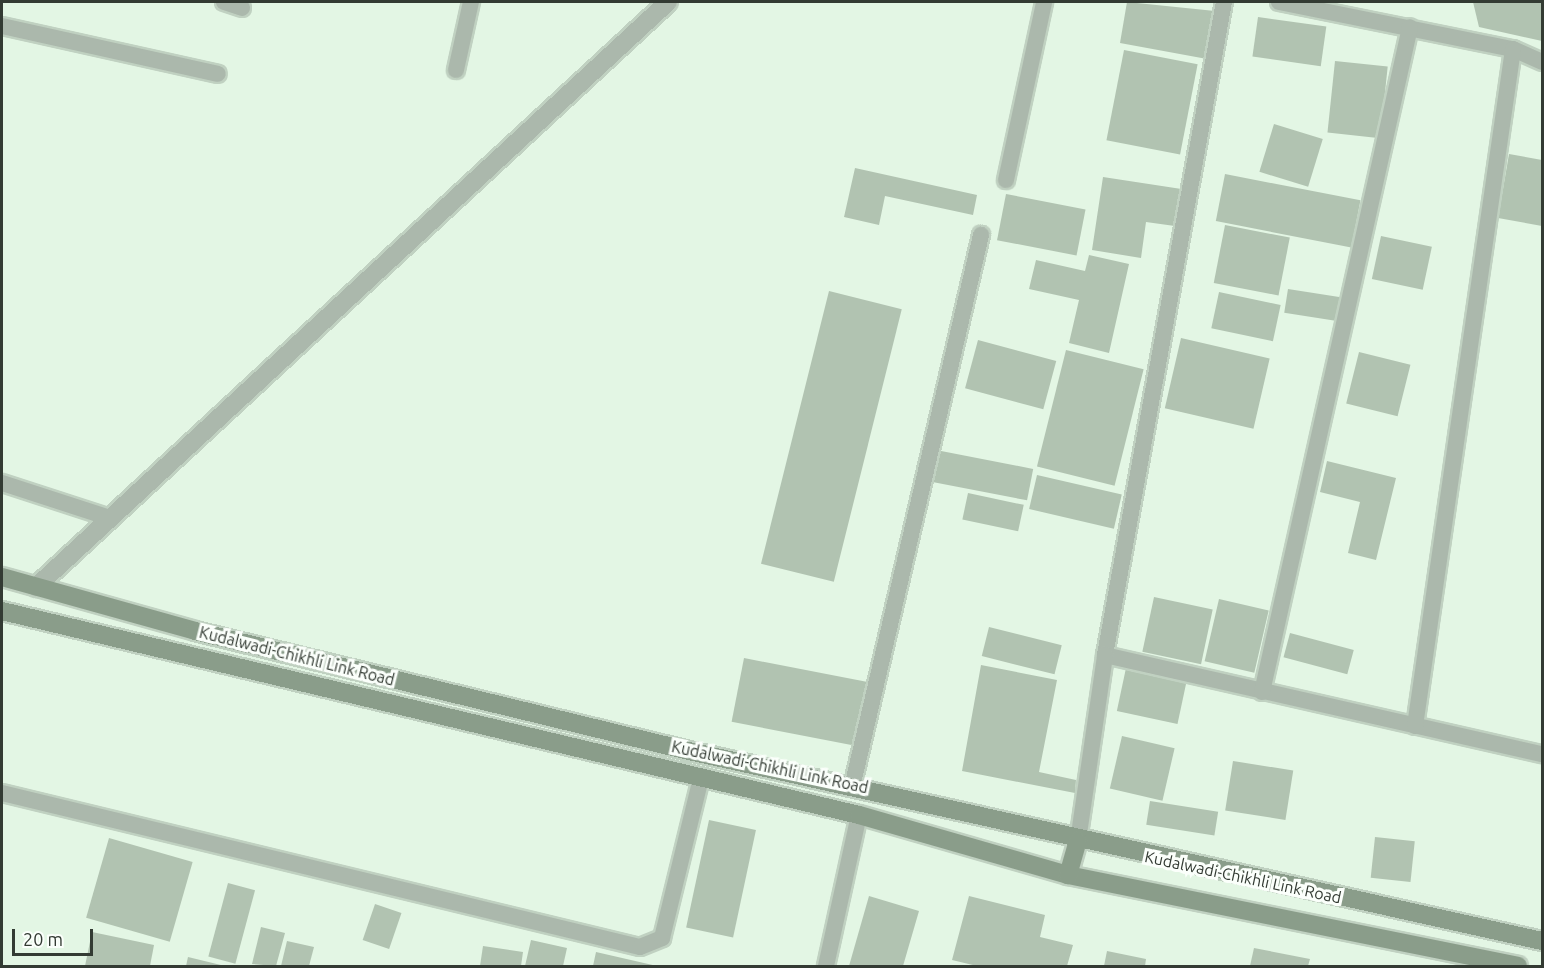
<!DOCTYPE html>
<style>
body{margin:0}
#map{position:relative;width:1544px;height:968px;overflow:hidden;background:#e3f6e4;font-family:Ubuntu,sans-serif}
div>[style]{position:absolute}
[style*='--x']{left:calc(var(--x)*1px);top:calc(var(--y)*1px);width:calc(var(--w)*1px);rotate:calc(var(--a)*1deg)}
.building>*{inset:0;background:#b1c3b1;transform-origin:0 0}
.roads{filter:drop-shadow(2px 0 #c0d1c1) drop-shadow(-2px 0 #c0d1c1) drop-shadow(0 2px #c0d1c1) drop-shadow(0 -2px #c0d1c1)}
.lane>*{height:16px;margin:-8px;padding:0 8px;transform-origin:8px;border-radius:8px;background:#abb8ac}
.street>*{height:18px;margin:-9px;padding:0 9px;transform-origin:9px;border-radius:9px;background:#abb8ac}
.secondary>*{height:18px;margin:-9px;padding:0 9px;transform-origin:9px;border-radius:9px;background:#8a9d8a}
span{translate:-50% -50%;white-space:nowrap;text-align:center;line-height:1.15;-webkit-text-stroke:6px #fbfffb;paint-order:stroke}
.street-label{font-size:16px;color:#333b33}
.frame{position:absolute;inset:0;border:3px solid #333b33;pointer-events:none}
.scale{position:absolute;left:12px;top:929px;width:81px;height:27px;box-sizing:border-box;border:3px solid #333b33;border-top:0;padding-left:8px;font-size:18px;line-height:21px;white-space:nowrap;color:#333b33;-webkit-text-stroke:4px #fbfffb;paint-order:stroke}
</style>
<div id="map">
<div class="building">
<i style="clip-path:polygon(1127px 2px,1215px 11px,1207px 59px,1120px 43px)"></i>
<i style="clip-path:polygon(1473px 2px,1542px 2px,1542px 41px,1479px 27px)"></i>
<i style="left:1258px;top:17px;width:69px;height:40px;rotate:8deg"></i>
<i style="left:1124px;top:50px;width:75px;height:92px;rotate:11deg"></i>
<i style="left:1335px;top:61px;width:53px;height:72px;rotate:6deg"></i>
<i style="left:1274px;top:124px;width:51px;height:50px;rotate:17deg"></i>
<i style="clip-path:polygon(1509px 154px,1542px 160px,1542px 226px,1498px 218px)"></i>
<i style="clip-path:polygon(855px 168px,977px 195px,973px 215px,885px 196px,879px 225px,844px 217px)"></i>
<i style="left:1225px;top:174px;width:138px;height:48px;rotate:11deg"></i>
<i style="clip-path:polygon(1103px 177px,1188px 190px,1182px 227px,1146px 222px,1141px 258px,1092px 250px)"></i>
<i style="left:1006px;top:194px;width:81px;height:47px;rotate:11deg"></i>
<i style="left:1225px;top:225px;width:66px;height:59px;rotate:11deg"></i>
<i style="left:1381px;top:236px;width:52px;height:44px;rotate:12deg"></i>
<i style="clip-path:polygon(1089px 255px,1129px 264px,1109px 353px,1069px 343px,1079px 300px,1029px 289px,1036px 260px,1085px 271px)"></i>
<i style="left:1288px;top:289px;width:55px;height:24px;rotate:9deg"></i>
<i style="left:829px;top:291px;width:75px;height:281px;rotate:14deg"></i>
<i style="left:1219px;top:292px;width:63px;height:37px;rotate:12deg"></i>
<i style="left:1181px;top:338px;width:91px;height:72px;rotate:13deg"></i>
<i style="left:978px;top:340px;width:81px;height:50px;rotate:15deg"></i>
<i style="left:1066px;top:350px;width:80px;height:120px;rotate:14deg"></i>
<i style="left:1359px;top:352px;width:53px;height:53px;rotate:14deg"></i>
<i style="left:936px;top:450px;width:99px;height:32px;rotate:11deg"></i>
<i style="clip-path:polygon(1327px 461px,1396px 478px,1376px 560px,1348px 553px,1360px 502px,1320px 492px)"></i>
<i style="left:1037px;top:475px;width:87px;height:35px;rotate:13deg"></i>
<i style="left:968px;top:493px;width:57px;height:27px;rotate:12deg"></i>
<i style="left:1154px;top:597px;width:60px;height:56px;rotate:12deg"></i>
<i style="left:1219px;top:599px;width:51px;height:64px;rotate:13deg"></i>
<i style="left:989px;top:627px;width:75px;height:30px;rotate:14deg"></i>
<i style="left:1290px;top:633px;width:66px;height:25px;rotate:15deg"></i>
<i style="left:744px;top:658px;width:126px;height:65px;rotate:11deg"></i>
<i style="clip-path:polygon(981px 665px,1057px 680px,1039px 772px,1076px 780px,1075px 793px,962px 771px)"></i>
<i style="left:1126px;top:668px;width:62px;height:44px;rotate:12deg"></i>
<i style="left:1122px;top:736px;width:54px;height:54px;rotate:13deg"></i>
<i style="left:1233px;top:761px;width:61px;height:50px;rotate:9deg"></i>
<i style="left:1150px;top:801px;width:69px;height:24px;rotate:9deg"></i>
<i style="left:709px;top:820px;width:48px;height:110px;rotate:12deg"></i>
<i style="left:1375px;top:837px;width:40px;height:41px;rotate:6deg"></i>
<i style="left:109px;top:838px;width:87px;height:83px;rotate:16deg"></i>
<i style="left:228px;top:883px;width:28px;height:76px;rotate:15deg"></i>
<i style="clip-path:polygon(869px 896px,919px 911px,903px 966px,849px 966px)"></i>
<i style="clip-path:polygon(969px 896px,1045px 915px,1040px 937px,1073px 945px,1067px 966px,977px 966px,952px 960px)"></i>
<i style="left:375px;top:904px;width:28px;height:38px;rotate:19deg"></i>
<i style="clip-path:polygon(261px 927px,285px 933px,276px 966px,252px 964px)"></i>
<i style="clip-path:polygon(92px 932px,154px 945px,150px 966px,85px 966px)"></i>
<i style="clip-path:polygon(531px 940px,567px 948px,563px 966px,525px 966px)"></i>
<i style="clip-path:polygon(287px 941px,314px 947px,309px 966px,281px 966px)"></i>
<i style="clip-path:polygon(483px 946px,523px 952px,521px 966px,480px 966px)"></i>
<i style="clip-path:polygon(1254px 948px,1310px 959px,1308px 966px,1250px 966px)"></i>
<i style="clip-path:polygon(1107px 951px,1146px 959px,1145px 966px,1104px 966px)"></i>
<i style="clip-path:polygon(596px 952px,657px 966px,593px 966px)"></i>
<i style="clip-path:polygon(188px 957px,225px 966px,186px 966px)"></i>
</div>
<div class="roads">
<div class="lane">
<i style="--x:224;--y:2;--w:19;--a:18"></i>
<i style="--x:1224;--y:2;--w:664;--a:100.33"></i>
<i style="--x:1105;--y:655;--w:448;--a:12.8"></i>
<i style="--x:1279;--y:2;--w:239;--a:11.4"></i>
<i style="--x:1513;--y:49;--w:32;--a:24"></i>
<i style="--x:2;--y:26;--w:221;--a:12.5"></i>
<i style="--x:456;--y:70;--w:70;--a:-77.6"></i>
<i style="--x:1006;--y:180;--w:182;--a:-77.9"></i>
<i style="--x:2;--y:483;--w:114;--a:18"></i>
<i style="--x:1262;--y:692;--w:681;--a:-77.45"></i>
<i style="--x:1415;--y:726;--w:684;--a:-81.76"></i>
<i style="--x:853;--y:783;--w:563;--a:-76.85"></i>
<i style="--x:2;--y:793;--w:656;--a:13.57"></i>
<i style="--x:640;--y:947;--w:24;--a:-22"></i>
<i style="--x:662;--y:938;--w:165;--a:-76.3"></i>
<i style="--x:1078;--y:841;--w:188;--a:-81.7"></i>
<i style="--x:826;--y:966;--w:155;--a:-77.7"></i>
</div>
<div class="street">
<i style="--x:36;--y:587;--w:861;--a:-42.79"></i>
</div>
<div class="secondary">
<i style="--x:2;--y:577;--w:200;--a:15.6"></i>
<i style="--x:195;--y:631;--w:508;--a:13.65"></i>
<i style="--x:689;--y:751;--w:874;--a:12.56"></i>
<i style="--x:2;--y:611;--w:881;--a:13.39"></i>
<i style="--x:859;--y:815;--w:217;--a:16"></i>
<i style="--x:1068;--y:875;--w:459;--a:11.4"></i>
<i style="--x:1068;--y:875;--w:35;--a:-74"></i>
</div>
</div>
<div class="street-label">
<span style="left:297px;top:656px;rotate:14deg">Kudalwadi-Chikhli Link Road</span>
<span style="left:770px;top:767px;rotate:12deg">Kudalwadi-Chikhli Link Road</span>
<span style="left:1243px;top:877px;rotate:12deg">Kudalwadi-Chikhli Link Road</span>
</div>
<div class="frame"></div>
<div class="scale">20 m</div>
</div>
